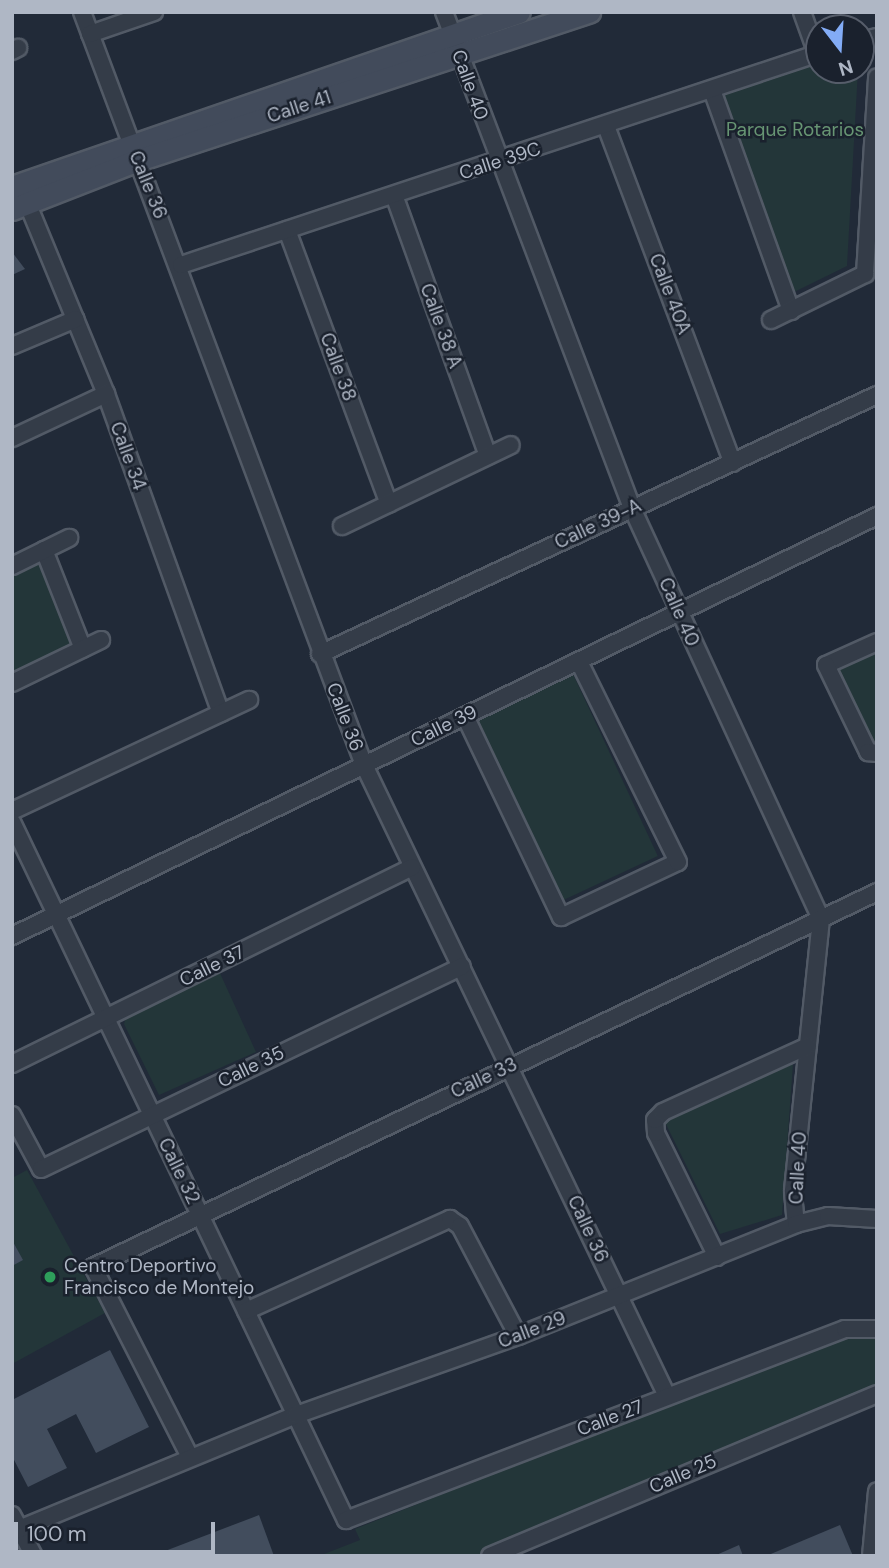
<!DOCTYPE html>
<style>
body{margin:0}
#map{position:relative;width:889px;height:1568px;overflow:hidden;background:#212a38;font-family:"DM Sans",sans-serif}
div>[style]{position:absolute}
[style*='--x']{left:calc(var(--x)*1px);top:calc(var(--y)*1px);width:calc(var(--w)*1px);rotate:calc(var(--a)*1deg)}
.green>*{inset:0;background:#233639;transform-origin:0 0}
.building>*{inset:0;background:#424d5d}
.roads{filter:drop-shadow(2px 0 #525a66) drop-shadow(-2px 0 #525a66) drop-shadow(0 2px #525a66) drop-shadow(0 -2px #525a66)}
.minor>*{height:16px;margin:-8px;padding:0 8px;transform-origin:8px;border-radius:8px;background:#343c48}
.secondary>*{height:21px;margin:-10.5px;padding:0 10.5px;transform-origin:10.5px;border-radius:10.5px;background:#424b5b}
.dots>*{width:19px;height:19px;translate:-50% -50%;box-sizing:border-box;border:4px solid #1a212d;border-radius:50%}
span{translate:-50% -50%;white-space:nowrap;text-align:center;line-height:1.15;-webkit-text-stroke:5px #1a212d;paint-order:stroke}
.street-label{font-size:19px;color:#afb7c5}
.park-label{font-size:19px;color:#679573}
.poi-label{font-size:19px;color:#afb7c5}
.left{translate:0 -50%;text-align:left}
.frame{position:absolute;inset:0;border:14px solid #afb7c5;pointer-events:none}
.north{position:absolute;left:805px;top:14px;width:70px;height:70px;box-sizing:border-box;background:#1a212d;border:2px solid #565d6a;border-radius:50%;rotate:163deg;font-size:19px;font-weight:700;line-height:28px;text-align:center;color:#afb7c5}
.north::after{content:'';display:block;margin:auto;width:24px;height:32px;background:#83acf6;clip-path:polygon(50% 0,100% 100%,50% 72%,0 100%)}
.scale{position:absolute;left:14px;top:1522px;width:201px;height:32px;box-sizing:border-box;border:4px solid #afb7c5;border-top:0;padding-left:9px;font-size:21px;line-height:24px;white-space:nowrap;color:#afb7c5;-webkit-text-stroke:5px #1a212d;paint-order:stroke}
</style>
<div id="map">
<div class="green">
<i style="clip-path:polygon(819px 61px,819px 70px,858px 70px,847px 266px,792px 293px,720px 93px)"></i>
<i style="clip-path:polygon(40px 559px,75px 646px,12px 677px,12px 572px)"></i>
<i style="clip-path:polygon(877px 647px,877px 743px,871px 743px,834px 667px)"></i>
<i style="left:572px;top:672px;width:203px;height:110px;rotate:65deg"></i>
<i style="clip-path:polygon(219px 971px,256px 1052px,159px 1095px,124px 1024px,126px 1017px)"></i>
<i style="clip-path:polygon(793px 1064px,782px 1215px,720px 1234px,663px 1118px)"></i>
<i style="clip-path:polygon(27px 1170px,105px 1313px,12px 1364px,12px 1178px)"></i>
<i style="clip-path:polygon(877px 1330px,877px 1392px,484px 1556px,319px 1556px,360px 1540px,355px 1529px,844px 1334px)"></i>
</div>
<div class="building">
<i style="clip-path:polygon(12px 252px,25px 269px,12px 275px)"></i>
<i style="clip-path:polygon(12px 1240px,23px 1260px,12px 1266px)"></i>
<i style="clip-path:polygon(110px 1350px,149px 1427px,96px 1453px,76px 1414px,47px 1429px,67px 1468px,28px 1487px,12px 1456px,12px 1400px)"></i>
<i style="clip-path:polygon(259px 1515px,274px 1556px,152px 1556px)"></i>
<i style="clip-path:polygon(840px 1525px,853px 1556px,766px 1556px)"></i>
<i style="clip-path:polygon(739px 1545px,743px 1556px,714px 1556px)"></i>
</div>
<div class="roads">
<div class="minor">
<i style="--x:82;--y:12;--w:804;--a:69.47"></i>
<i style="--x:364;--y:765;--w:700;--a:64.35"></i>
<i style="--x:444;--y:12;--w:530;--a:69.24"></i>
<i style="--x:632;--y:508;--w:452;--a:65.3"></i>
<i style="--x:821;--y:919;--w:274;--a:95.9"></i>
<i style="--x:793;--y:1192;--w:32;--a:85"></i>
<i style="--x:802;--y:12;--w:45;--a:70.3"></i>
<i style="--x:90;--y:34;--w:68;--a:-19"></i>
<i style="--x:861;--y:41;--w:16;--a:-14"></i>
<i style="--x:12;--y:51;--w:7;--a:-27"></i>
<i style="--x:712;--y:90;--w:235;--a:70.3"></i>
<i style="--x:606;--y:126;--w:360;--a:69.4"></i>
<i style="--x:24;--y:195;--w:215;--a:67.6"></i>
<i style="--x:106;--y:394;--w:339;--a:70.2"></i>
<i style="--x:394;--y:195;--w:277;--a:70.2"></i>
<i style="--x:287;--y:230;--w:292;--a:69.6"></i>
<i style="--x:181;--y:265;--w:672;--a:-18.38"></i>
<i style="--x:771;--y:320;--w:105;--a:-26.1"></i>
<i style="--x:865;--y:274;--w:197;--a:-86.5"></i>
<i style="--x:12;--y:346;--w:69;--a:-22.9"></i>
<i style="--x:12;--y:438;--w:104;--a:-25.1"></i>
<i style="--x:342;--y:526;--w:187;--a:-25.6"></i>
<i style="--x:44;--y:550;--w:106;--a:68.5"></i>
<i style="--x:12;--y:566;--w:64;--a:-26.2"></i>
<i style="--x:877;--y:642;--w:56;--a:155.7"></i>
<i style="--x:826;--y:665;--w:97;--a:64.2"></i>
<i style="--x:868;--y:752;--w:9;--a:6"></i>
<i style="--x:320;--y:654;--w:614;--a:-24.94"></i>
<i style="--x:12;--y:683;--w:99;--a:-25.8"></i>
<i style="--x:465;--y:716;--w:223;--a:64.5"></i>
<i style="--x:561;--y:917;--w:129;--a:-25.2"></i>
<i style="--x:678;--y:862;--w:223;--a:-116.3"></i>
<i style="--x:12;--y:811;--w:262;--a:-25.1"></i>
<i style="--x:12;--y:822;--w:774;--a:64.43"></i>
<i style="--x:346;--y:1520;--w:534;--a:-20.95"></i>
<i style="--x:845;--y:1329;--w:32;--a:0"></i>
<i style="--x:12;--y:936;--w:962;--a:-25.9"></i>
<i style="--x:12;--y:1064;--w:446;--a:-26.2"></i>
<i style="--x:12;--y:1115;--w:61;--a:61.8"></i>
<i style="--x:41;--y:1169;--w:467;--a:-25.7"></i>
<i style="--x:717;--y:1257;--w:138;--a:-116.2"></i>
<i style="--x:656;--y:1133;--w:13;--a:-94"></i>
<i style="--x:655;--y:1120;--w:11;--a:-45"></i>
<i style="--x:663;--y:1112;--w:159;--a:-24.5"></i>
<i style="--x:246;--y:1311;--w:224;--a:-24.3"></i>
<i style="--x:450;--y:1219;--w:12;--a:35"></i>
<i style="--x:460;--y:1226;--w:124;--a:62.2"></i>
<i style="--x:190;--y:1457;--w:213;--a:-117"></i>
<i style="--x:93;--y:1267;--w:869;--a:-25.56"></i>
<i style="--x:12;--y:1515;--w:47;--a:61.8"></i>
<i style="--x:12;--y:1532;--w:307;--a:-22.4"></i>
<i style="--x:296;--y:1415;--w:236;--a:-19.6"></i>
<i style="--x:518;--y:1336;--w:300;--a:-21.9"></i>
<i style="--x:796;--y:1224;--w:33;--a:-14"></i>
<i style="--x:828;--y:1216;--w:49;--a:3.5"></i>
<i style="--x:490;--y:1556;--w:420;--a:-22.7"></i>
<i style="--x:871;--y:1556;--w:65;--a:-84.7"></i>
</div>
<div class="secondary">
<i style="--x:12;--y:187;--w:536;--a:-19.04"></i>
<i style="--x:12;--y:209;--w:135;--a:-21.3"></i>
<i style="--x:138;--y:160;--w:475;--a:-18.2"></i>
</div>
</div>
<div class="dots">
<i style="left:50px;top:1277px;background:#2e9e5b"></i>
</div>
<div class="street-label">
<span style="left:470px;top:85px;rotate:70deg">Calle 40</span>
<span style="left:299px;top:107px;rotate:-18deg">Calle 41</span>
<span style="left:500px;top:161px;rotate:-18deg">Calle 39C</span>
<span style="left:148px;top:185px;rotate:68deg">Calle 36</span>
<span style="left:670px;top:294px;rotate:69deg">Calle 40A</span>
<span style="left:441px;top:326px;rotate:70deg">Calle 38 A</span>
<span style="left:338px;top:367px;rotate:70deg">Calle 38</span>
<span style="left:128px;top:456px;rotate:70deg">Calle 34</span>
<span style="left:598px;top:524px;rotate:-25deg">Calle 39-A</span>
<span style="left:679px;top:612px;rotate:66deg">Calle 40</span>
<span style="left:345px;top:717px;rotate:69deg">Calle 36</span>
<span style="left:444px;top:726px;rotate:-26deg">Calle 39</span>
<span style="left:212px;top:966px;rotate:-26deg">Calle 37</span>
<span style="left:251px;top:1067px;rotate:-26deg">Calle 35</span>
<span style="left:484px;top:1078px;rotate:-25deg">Calle 33</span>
<span style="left:798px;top:1168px;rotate:-87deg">Calle 40</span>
<span style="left:179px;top:1171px;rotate:64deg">Calle 32</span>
<span style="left:588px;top:1229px;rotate:65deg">Calle 36</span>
<span style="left:532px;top:1330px;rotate:-21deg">Calle 29</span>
<span style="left:610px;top:1418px;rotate:-21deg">Calle 27</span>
<span style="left:683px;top:1474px;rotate:-23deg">Calle 25</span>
</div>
<div class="park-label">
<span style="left:795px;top:130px">Parque Rotarios</span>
</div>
<div class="poi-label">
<span class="left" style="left:64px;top:1277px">Centro Deportivo<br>Francisco de Montejo</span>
</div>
<div class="frame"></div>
<div class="north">N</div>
<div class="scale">100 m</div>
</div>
